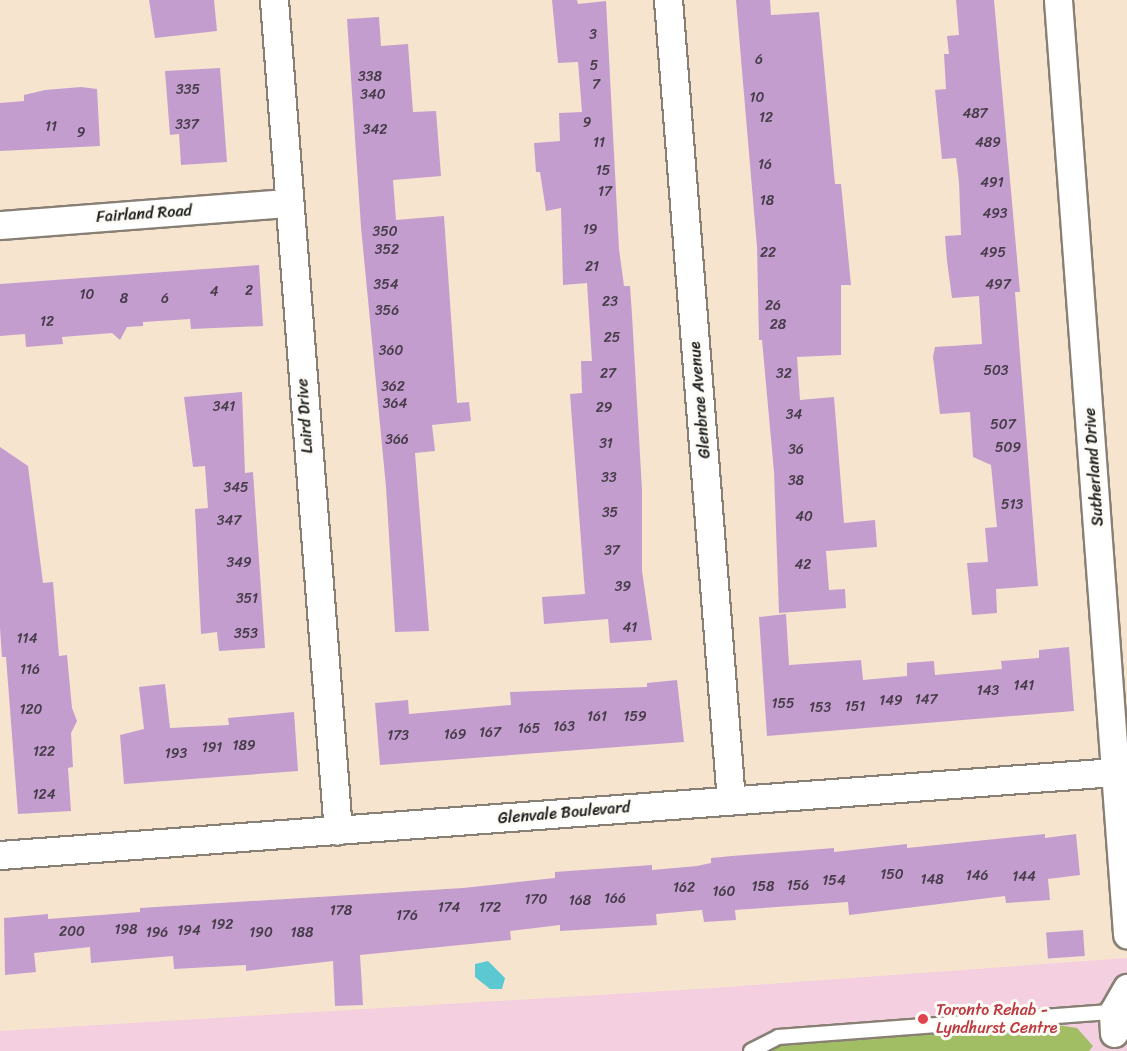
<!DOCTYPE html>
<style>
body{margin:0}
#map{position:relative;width:1127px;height:1051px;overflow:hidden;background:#f6e4ce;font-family:Sriracha,sans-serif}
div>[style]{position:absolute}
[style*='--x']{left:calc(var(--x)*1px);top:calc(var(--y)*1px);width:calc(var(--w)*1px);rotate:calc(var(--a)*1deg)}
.built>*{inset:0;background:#f3cfe0}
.green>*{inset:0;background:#a2be65}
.water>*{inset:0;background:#5cc9d2}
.building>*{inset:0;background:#c49dcf;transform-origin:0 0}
.roads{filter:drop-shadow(2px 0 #898075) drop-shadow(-2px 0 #898075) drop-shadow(0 2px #898075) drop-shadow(0 -2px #898075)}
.lane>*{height:14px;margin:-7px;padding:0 7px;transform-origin:7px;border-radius:7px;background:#fff}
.street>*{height:27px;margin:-13.5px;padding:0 13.5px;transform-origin:13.5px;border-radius:13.5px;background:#fff}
.dots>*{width:16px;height:16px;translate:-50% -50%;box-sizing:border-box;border:3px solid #fdfcf7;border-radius:50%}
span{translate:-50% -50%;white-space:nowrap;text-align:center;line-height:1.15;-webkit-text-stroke:6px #fdfcf7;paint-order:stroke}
.number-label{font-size:14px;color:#463c49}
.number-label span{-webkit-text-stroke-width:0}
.street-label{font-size:16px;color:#1c1c1c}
.health-label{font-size:16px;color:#be3a42}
.left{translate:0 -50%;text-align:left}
</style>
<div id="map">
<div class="built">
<i style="clip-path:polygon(1127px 958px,1127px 1051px,0 1051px,0 1031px,714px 988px)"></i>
</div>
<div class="green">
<i style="clip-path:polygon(1051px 1024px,1077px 1028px,1093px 1046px,1089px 1051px,762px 1051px,780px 1044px,822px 1038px)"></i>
</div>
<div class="water">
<i style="clip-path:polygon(488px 961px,505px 978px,502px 989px,490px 989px,475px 977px,475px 964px)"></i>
</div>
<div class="building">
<i style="clip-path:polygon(149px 0,214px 0,217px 31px,155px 38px)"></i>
<i style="clip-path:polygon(552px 0,577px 0,578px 4px,606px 1px,619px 249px,624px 286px,630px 286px,632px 315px,642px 490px,642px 571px,652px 640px,610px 643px,608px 619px,544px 624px,542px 597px,585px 594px,570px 394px,582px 393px,581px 361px,592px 361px,587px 283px,563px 285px,561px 208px,546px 211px,540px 172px,536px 172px,534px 143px,560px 141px,559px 113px,582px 112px,578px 62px,558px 63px)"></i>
<i style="clip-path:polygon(736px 0,770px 0,771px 15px,819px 12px,835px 184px,841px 184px,851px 285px,841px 285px,841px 355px,797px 357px,800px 400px,834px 397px,844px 523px,875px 520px,877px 547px,826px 551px,829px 590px,845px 589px,846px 608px,779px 613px,774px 472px,762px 340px,759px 340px,757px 247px)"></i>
<i style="clip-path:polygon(956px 0,994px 0,1020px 292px,1015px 292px,1038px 586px,996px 589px,997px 613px,972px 615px,967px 563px,988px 562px,985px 528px,997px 527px,991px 465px,973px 457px,970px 412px,940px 414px,933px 357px,935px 347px,982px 344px,979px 296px,952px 298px,947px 261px,945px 236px,961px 235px,959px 182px,956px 158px,942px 159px,935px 90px,946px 89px,944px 54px,949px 54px,947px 36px,959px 35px)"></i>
<i style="clip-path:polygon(379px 17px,381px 46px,408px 44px,413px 112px,436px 111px,441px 176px,393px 180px,396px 220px,444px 216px,457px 403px,469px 402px,471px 421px,432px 425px,435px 451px,415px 453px,429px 631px,395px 632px,386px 487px,361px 227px,347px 19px)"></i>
<i style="clip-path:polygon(220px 68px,227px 162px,181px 165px,179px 134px,170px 135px,165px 71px)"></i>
<i style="clip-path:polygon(81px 87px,97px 89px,100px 146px,0 151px,0 103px,24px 101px,24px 95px,45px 90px)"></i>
<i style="clip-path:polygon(259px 265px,263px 326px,191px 329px,190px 319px,143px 322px,143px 326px,127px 327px,120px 340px,112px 333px,62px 337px,63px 344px,26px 347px,25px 334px,0 336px,0 284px)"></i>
<i style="clip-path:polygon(242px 392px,245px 473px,253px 472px,265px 648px,219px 651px,217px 632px,201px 634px,195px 509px,208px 508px,205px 466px,193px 467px,184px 397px)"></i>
<i style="clip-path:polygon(0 447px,28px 466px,43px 583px,53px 582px,59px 656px,67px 655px,72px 708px,77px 721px,71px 733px,73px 767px,68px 768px,71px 811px,18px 814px,6px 657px,2px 657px,0 628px)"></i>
<i style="clip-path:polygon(786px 614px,789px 665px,861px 660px,863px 680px,907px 676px,907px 663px,934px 661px,935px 675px,1002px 669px,1001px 661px,1039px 658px,1039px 650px,1069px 647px,1074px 711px,767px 736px,759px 617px)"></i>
<i style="clip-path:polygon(677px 680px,684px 742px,380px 765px,375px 703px,408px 700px,409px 714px,511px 705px,510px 692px,647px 687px,647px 683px)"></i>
<i style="clip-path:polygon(165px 684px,170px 728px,229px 725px,228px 718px,294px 712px,298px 771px,124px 784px,120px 735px,144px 729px,139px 687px)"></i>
<i style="clip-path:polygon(1045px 834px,1045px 838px,1076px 834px,1080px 875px,1048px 879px,1050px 900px,1006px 903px,1005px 896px,849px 915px,848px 902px,735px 910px,736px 920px,704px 922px,702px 910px,656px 914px,657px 925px,560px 931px,560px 925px,510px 931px,511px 940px,360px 955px,363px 1005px,335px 1006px,333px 961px,246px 971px,246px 965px,174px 969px,173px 956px,91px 963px,90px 947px,34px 953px,36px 972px,5px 975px,4px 918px,48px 914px,48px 919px,140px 912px,140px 908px,463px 888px,555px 878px,555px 872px,652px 865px,652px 870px,697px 866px,711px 863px,711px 858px,732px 856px,834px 848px,834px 852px,907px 844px,907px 848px)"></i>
<i style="left:1083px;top:930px;width:26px;height:37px;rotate:86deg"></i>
</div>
<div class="roads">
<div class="lane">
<i style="--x:751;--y:1051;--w:30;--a:-27"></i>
<i style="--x:778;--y:1037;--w:336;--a:-4.3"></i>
</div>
<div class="street">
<i style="--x:274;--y:0;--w:833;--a:85.6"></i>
<i style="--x:668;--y:0;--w:802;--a:85.5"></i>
<i style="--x:1058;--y:0;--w:937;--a:85.77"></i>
<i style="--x:0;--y:225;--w:290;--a:-4.4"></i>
<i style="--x:0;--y:855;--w:1130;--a:-4.26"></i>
<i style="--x:1114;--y:1033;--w:21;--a:-93"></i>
<i style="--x:1113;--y:1012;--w:28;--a:-60"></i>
</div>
</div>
<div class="dots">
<i style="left:923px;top:1019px;background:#e0444e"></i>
</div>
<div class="number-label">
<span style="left:593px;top:35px">3</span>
<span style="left:759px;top:60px">6</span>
<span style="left:594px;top:66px">5</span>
<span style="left:370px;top:77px">338</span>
<span style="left:596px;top:85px">7</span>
<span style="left:188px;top:90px">335</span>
<span style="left:373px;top:95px">340</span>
<span style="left:757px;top:98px">10</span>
<span style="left:975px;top:114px">487</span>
<span style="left:766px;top:118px">12</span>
<span style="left:587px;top:123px">9</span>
<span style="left:187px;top:125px">337</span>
<span style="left:51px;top:127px">11</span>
<span style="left:375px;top:130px">342</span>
<span style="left:81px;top:133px">9</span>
<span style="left:599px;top:143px">11</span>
<span style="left:988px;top:143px">489</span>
<span style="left:765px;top:165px">16</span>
<span style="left:603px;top:171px">15</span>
<span style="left:992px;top:183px">491</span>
<span style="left:605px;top:192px">17</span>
<span style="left:767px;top:201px">18</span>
<span style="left:995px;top:214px">493</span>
<span style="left:590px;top:230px">19</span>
<span style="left:385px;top:232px">350</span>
<span style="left:387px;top:250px">352</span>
<span style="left:768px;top:253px">22</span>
<span style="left:993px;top:253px">495</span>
<span style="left:592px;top:267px">21</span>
<span style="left:386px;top:285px">354</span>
<span style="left:998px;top:285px">497</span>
<span style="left:249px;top:291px">2</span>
<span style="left:214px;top:292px">4</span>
<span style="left:87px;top:295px">10</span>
<span style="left:124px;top:299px">8</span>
<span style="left:165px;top:299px">6</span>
<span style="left:610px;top:302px">23</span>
<span style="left:773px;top:306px">26</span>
<span style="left:387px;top:311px">356</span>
<span style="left:47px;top:322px">12</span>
<span style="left:778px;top:325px">28</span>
<span style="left:612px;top:338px">25</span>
<span style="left:391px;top:351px">360</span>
<span style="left:996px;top:371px">503</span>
<span style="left:608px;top:374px">27</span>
<span style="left:784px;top:374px">32</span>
<span style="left:393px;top:387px">362</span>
<span style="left:395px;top:404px">364</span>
<span style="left:224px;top:407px">341</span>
<span style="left:604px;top:408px">29</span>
<span style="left:794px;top:415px">34</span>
<span style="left:1003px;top:425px">507</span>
<span style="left:397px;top:440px">366</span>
<span style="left:606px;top:444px">31</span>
<span style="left:1008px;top:448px">509</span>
<span style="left:796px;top:450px">36</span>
<span style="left:609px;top:478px">33</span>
<span style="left:796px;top:481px">38</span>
<span style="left:236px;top:488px">345</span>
<span style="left:1012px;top:505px">513</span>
<span style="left:610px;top:513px">35</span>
<span style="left:804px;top:517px">40</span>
<span style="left:229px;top:521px">347</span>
<span style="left:612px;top:551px">37</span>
<span style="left:239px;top:563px">349</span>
<span style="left:803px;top:565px">42</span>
<span style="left:623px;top:587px">39</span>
<span style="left:247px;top:599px">351</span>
<span style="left:630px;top:628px">41</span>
<span style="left:246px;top:634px">353</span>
<span style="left:27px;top:639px">114</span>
<span style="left:30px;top:670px">116</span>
<span style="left:1024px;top:686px">141</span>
<span style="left:988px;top:691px">143</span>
<span style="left:926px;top:700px">147</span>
<span style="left:891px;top:701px">149</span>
<span style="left:783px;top:704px">155</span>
<span style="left:855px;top:707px">151</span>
<span style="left:820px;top:708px">153</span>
<span style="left:31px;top:710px">120</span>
<span style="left:597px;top:717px">161</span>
<span style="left:635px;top:717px">159</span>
<span style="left:564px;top:727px">163</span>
<span style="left:529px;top:729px">165</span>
<span style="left:490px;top:733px">167</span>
<span style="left:455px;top:735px">169</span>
<span style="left:398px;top:736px">173</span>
<span style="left:244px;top:746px">189</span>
<span style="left:212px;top:748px">191</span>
<span style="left:44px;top:752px">122</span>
<span style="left:176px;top:754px">193</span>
<span style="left:44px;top:795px">124</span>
<span style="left:892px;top:875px">150</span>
<span style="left:977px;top:876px">146</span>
<span style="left:1024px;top:877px">144</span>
<span style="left:932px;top:880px">148</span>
<span style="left:834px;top:881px">154</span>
<span style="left:798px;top:886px">156</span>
<span style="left:763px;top:887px">158</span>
<span style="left:684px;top:888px">162</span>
<span style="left:724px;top:892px">160</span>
<span style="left:615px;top:899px">166</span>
<span style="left:536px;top:900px">170</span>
<span style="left:580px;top:901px">168</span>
<span style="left:449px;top:908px">174</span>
<span style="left:490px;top:908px">172</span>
<span style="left:341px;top:911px">178</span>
<span style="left:407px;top:916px">176</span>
<span style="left:222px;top:925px">192</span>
<span style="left:126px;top:930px">198</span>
<span style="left:189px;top:931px">194</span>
<span style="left:72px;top:932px">200</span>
<span style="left:157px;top:933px">196</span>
<span style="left:261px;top:933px">190</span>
<span style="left:302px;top:933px">188</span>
</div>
<div class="street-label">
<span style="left:144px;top:214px;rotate:-4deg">Fairland Road</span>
<span style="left:700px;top:400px;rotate:-95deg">Glenbrae Avenue</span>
<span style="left:305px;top:416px;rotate:-94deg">Laird Drive</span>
<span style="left:1094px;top:467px;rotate:-94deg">Sutherland Drive</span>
<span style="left:564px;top:813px;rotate:-5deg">Glenvale Boulevard</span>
</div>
<div class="health-label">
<span class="left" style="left:936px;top:1019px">Toronto Rehab -<br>Lyndhurst Centre</span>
</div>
</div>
